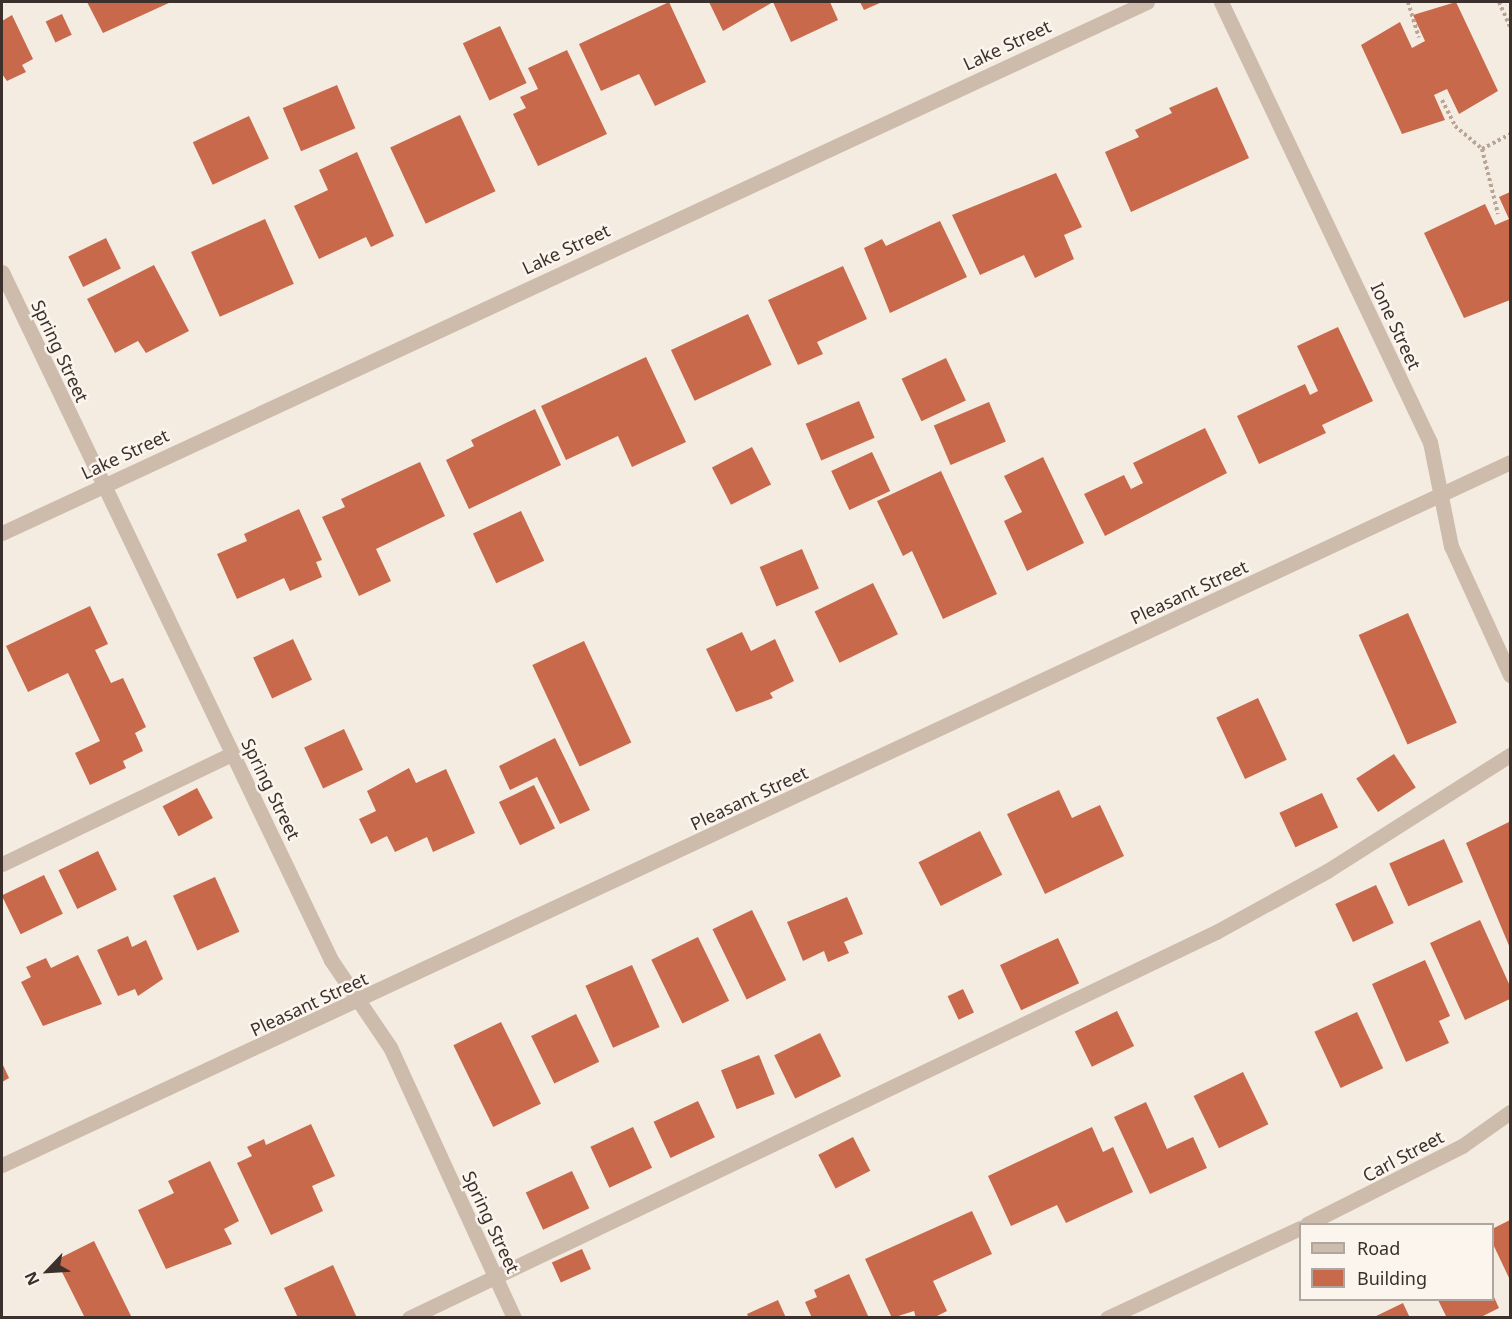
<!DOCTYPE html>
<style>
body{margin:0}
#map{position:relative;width:1512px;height:1319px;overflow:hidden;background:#f4ebe1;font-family:"Noto Sans",sans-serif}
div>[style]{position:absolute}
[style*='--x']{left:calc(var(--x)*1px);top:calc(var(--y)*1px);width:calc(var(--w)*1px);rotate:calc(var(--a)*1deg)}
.building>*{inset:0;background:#c8694b;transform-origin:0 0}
.path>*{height:4px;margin-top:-2px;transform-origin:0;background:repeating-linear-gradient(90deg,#b9a596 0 3px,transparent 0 6px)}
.minor>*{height:15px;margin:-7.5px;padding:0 7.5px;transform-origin:7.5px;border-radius:7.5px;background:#cdbbac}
span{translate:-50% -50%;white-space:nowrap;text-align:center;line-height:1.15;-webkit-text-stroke:5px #fbf5ee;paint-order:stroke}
.street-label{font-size:18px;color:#3b302b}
.frame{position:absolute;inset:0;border:3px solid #3b302b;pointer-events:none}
.legend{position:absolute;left:1299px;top:1223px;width:195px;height:78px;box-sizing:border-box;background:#fbf5ee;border:2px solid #aea6a0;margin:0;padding:8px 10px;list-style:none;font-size:18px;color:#3b302b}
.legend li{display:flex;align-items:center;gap:12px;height:30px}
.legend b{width:30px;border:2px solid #aea6a0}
.north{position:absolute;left:18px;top:1241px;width:60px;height:60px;-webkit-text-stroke:4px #fbf5ee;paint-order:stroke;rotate:245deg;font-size:16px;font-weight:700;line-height:24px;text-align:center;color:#3b302b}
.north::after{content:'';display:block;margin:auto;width:21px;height:27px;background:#3b302b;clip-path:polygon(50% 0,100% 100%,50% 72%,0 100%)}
</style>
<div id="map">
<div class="building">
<i style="clip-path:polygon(87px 2px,171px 2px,103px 33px)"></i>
<i style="clip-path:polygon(669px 2px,706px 82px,655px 106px,639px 74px,601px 91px,579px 44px)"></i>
<i style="clip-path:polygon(709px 2px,830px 2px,838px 20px,791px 42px,773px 2px,723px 31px)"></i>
<i style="clip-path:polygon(860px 2px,882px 2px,864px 10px)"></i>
<i style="clip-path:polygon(1456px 2px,1498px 91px,1459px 114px,1447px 89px,1434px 95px,1445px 120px,1402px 134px,1361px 45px,1400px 22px,1412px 48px,1425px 41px,1413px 15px)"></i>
<i style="left:62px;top:14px;width:23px;height:18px;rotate:65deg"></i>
<i style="clip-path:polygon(12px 15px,33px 59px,22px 65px,26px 72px,7px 81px,2px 74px,2px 21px)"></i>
<i style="left:500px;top:26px;width:63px;height:41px;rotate:65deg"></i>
<i style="clip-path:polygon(567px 50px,607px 134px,538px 166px,513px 114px,526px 108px,520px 97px,538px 89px,528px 68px)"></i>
<i style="left:337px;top:85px;width:47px;height:59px;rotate:67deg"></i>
<i style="clip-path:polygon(1217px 87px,1249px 158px,1131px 212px,1105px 152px,1139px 137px,1135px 130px,1172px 113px,1169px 108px)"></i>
<i style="left:460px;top:115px;width:84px;height:77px;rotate:65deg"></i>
<i style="left:249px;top:116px;width:47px;height:62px;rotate:65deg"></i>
<i style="clip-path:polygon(357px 152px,394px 236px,371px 247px,366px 237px,319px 259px,294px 206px,328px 190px,319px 170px)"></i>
<i style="clip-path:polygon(1056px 173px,1082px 227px,1064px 235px,1074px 259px,1035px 278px,1024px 255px,980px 275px,952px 215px)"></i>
<i style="clip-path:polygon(1510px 192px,1510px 300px,1464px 318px,1424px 233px,1485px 204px,1495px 225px,1509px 219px,1499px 197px)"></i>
<i style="left:265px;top:219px;width:71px;height:81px;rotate:66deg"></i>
<i style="clip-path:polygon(940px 221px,967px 277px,890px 313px,864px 248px,882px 239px,886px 246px)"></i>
<i style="left:106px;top:238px;width:34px;height:42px;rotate:64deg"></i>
<i style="clip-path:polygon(154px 265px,189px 331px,146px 353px,138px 341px,115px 353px,87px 299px)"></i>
<i style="clip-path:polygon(843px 266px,867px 319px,817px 342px,823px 354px,798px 365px,768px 300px)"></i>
<i style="left:748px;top:314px;width:56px;height:85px;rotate:65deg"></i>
<i style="clip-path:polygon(1338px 327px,1373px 401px,1322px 425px,1326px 433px,1259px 464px,1237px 416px,1305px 384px,1310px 395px,1318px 391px,1297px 346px)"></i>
<i style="clip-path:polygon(646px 357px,686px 442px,632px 467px,618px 436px,566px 460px,541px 406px)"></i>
<i style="left:946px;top:358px;width:47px;height:49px;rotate:65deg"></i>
<i style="left:859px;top:401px;width:40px;height:58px;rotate:67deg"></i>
<i style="left:989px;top:402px;width:43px;height:60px;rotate:67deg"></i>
<i style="clip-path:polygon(535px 409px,561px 465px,469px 509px,446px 460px,474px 446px,471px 440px)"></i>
<i style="clip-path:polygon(1205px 428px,1227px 473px,1105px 536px,1084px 494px,1124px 475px,1131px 489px,1143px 483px,1133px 463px)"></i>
<i style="left:752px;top:447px;width:42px;height:45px;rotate:63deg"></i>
<i style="left:872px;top:452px;width:43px;height:45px;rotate:65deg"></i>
<i style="clip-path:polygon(1043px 457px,1084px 543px,1027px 571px,1004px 521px,1022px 512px,1004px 476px)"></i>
<i style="clip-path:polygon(420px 462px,445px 516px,376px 549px,391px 581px,359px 596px,322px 517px,345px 507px,341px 499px)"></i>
<i style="clip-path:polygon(941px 471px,997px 594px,943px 619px,912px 551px,903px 556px,877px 501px)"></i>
<i style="clip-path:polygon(299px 509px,322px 560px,316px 562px,322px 577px,290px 591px,284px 578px,237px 599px,217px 554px,247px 541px,244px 534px)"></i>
<i style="left:521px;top:511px;width:55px;height:53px;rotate:65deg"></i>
<i style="left:802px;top:549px;width:43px;height:46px;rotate:67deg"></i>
<i style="left:873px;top:583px;width:57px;height:65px;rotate:64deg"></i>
<i style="clip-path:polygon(90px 606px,108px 644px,95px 650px,111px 683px,123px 678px,146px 727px,135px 733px,143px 751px,123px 761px,126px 768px,90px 785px,75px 753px,100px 741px,68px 673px,28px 692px,6px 646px)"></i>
<i style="left:1408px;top:613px;width:120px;height:54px;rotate:66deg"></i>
<i style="clip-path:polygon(742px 632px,751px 651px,775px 639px,794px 681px,770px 693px,773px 698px,736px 712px,706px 649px)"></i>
<i style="left:293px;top:639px;width:45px;height:44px;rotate:65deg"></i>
<i style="left:584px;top:641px;width:112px;height:57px;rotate:65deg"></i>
<i style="left:1258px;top:698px;width:68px;height:46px;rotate:65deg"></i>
<i style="left:344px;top:729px;width:45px;height:44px;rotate:65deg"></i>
<i style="clip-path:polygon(555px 738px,590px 810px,560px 824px,537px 777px,510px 790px,499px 766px)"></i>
<i style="left:1394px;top:754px;width:40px;height:45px;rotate:57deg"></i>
<i style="clip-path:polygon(409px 768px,416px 783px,446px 769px,475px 833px,433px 852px,427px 837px,395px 852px,387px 836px,371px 844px,359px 819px,376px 811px,367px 791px)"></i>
<i style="left:534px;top:785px;width:48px;height:39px;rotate:64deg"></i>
<i style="left:197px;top:788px;width:34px;height:39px;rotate:62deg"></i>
<i style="clip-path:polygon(1059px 790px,1072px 818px,1100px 805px,1124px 856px,1045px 894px,1007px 814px)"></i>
<i style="left:1322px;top:793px;width:38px;height:47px;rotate:65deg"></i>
<i style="clip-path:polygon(1509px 822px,1510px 825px,1510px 948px,1466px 843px)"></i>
<i style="left:980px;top:831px;width:49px;height:69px;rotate:63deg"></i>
<i style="left:1444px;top:839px;width:47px;height:60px;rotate:66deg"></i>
<i style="left:98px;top:851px;width:43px;height:44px;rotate:64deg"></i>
<i style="left:44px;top:875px;width:43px;height:47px;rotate:64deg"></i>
<i style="left:215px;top:877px;width:60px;height:46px;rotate:66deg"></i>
<i style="left:1376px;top:885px;width:42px;height:45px;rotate:65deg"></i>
<i style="clip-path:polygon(847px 897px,863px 934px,844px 942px,849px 953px,828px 962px,824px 951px,803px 961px,787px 922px)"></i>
<i style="left:752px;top:910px;width:78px;height:44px;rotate:64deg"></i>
<i style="clip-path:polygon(1480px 920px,1510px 986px,1510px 999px,1465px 1020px,1430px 943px)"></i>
<i style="clip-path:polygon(128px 936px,132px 947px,146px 940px,163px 979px,138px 996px,135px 989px,118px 996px,97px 950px)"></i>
<i style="left:698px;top:937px;width:71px;height:52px;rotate:64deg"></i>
<i style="left:1058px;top:938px;width:50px;height:64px;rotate:65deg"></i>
<i style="clip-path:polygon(78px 955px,102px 1004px,43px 1026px,21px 982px,31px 977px,26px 967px,46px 958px,51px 968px)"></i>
<i style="clip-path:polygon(1425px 960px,1450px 1016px,1439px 1021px,1449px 1043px,1406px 1062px,1372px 984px)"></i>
<i style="left:632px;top:965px;width:68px;height:51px;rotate:66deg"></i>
<i style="left:963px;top:989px;width:26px;height:17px;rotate:65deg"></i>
<i style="left:1117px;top:1011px;width:39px;height:47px;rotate:64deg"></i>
<i style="left:1357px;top:1012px;width:62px;height:47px;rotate:65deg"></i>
<i style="left:576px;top:1014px;width:53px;height:50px;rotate:64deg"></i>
<i style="left:501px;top:1022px;width:91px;height:53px;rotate:64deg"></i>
<i style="left:820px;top:1033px;width:48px;height:51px;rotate:64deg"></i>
<i style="left:759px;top:1055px;width:42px;height:41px;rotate:68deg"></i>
<i style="clip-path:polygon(2px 1063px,9px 1078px,2px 1082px)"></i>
<i style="left:1243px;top:1072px;width:58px;height:55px;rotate:64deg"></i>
<i style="left:698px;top:1101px;width:40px;height:49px;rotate:65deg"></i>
<i style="clip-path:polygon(1146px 1102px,1167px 1149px,1193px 1137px,1207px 1168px,1150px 1194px,1114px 1117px)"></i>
<i style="clip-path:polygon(311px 1124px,335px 1176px,312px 1186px,323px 1211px,271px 1235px,237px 1163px,252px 1156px,247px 1147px,264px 1139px,266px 1145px)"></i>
<i style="left:633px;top:1127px;width:45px;height:47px;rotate:65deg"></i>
<i style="clip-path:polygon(1092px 1127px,1103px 1152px,1113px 1147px,1133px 1192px,1066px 1223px,1057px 1205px,1011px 1226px,988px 1176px)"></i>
<i style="left:853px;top:1137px;width:38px;height:39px;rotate:63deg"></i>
<i style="clip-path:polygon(210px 1161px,239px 1221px,224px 1229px,232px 1244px,166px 1269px,138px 1210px,174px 1193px,168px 1181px)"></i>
<i style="left:572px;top:1171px;width:41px;height:51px;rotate:65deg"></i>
<i style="clip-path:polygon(972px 1211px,992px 1254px,933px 1281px,947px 1311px,933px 1318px,916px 1318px,914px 1311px,892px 1318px,865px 1259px)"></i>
<i style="clip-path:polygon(1510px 1220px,1510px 1280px,1492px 1242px,1492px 1229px)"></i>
<i style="clip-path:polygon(94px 1241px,131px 1316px,85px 1318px,56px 1260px)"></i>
<i style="left:582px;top:1249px;width:22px;height:33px;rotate:66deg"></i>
<i style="clip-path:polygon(333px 1265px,357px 1318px,298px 1318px,284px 1288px)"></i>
<i style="clip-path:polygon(849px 1274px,869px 1318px,812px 1318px,805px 1302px,817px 1297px,814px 1290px)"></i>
<i style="clip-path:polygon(1492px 1293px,1499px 1308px,1479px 1318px,1447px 1318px,1438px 1300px,1492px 1300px)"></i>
<i style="clip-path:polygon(778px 1300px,786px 1318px,749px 1318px,747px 1314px)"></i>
<i style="clip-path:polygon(1403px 1303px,1410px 1318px,1372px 1318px)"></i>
</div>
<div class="path">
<i style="--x:1408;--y:2;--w:37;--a:73"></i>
<i style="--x:1499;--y:2;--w:27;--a:66"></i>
<i style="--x:1442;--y:100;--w:29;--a:63"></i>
<i style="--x:1455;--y:126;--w:35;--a:40"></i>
<i style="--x:1482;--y:149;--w:32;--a:-28"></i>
<i style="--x:1482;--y:149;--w:67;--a:76.2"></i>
</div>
<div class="minor">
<i style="--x:1221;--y:2;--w:487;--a:64.6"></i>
<i style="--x:1430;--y:442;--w:106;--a:78.6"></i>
<i style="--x:1451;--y:546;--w:142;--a:65.4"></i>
<i style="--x:2;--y:272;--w:763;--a:64.44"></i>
<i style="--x:331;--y:960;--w:105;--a:55.9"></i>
<i style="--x:390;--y:1047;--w:298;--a:65.4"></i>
<i style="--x:2;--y:533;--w:1262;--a:-24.88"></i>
<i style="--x:2;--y:864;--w:255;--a:-25.6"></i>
<i style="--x:2;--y:1165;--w:1664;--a:-24.99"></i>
<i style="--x:1307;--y:1224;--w:174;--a:-26.7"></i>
<i style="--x:1462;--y:1146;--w:59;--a:-35.3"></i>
<i style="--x:409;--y:1318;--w:895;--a:-25.56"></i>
<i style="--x:1216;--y:932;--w:127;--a:-28.8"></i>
<i style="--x:1327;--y:871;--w:217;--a:-32.4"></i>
<i style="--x:1107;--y:1318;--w:213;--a:-25"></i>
</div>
<div class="street-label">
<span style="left:1007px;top:45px;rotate:-25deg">Lake Street</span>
<span style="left:566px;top:249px;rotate:-25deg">Lake Street</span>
<span style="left:1396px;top:326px;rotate:65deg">Ione Street</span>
<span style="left:60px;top:351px;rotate:65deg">Spring Street</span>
<span style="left:125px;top:454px;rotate:-25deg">Lake Street</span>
<span style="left:1189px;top:592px;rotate:-25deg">Pleasant Street</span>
<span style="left:271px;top:789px;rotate:64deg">Spring Street</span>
<span style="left:749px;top:798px;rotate:-25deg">Pleasant Street</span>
<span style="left:309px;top:1004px;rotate:-25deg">Pleasant Street</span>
<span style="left:1403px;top:1156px;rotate:-28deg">Carl Street</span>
<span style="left:491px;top:1222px;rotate:65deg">Spring Street</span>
</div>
<div class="frame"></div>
<ul class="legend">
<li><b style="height:8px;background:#cdbbac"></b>Road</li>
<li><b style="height:16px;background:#c8694b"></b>Building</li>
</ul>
<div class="north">N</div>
</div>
